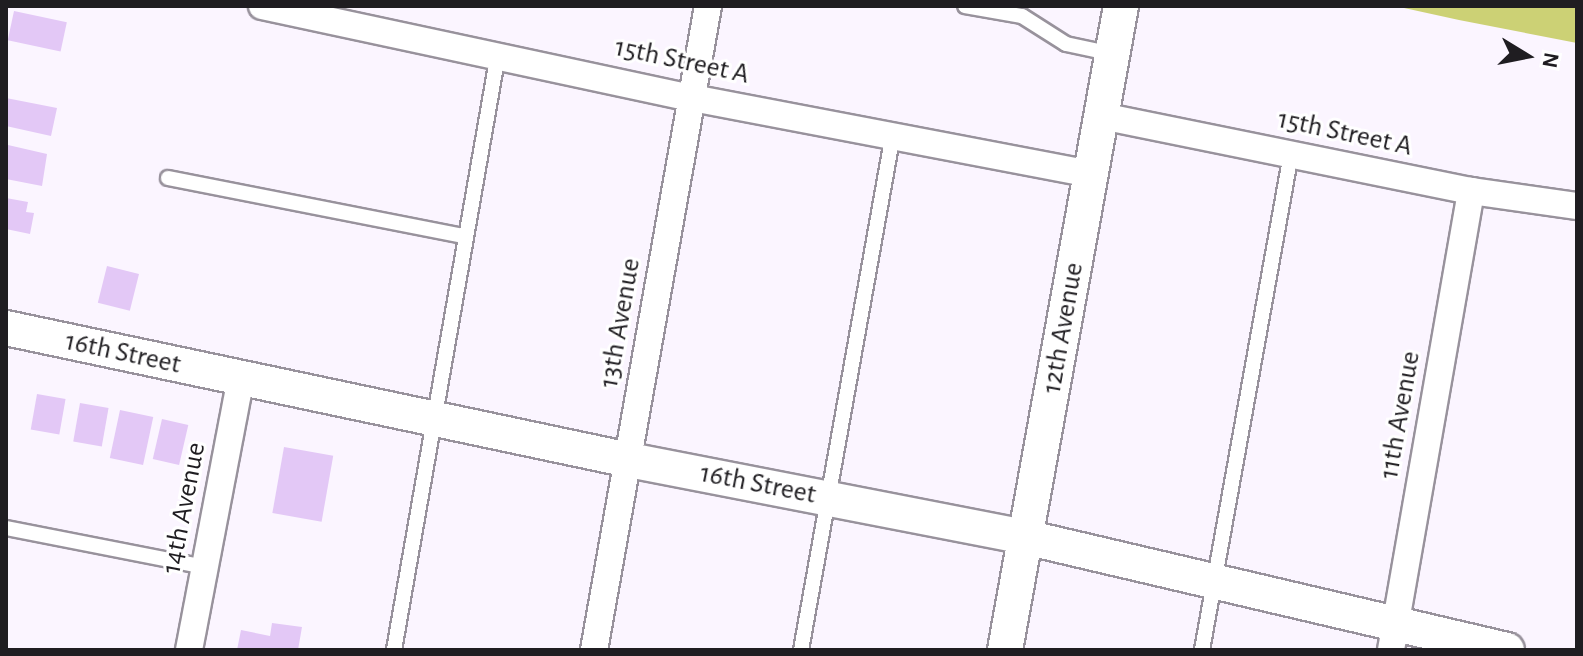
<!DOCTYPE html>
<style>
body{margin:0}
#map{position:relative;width:1583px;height:656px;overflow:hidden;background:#fbf5ff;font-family:"Alegreya Sans",sans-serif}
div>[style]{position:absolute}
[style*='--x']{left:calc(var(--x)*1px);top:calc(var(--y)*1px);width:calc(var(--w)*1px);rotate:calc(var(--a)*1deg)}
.forest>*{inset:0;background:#ccd175}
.building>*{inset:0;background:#e3c8f6;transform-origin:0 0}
.roads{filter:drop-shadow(2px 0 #98929c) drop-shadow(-2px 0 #98929c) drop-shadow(0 2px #98929c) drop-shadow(0 -2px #98929c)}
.service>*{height:14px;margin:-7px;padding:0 7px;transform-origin:7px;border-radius:7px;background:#fff}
.minor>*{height:26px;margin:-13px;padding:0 13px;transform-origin:13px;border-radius:13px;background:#fff}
.tertiary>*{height:34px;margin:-17px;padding:0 17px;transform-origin:17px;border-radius:17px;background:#fff}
span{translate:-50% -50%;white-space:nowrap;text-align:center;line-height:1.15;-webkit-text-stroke:6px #fff;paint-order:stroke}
.street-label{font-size:28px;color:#1f1d21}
.frame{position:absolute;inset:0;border:8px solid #1f1d21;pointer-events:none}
.north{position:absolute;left:1487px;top:16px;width:80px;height:80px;-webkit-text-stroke:6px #fff;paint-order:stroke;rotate:100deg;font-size:22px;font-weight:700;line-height:32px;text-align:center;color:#1f1d21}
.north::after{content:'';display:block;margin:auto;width:28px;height:36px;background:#1f1d21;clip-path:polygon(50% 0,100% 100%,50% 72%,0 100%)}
</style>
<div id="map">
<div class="forest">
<i style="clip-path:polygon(1395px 6px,1577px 6px,1577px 43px,1459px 20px)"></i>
</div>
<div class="building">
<i style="left:14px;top:11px;width:54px;height:30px;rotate:12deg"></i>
<i style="clip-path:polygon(6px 98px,57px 108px,51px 136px,6px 126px)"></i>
<i style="clip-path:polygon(8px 145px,47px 154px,42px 186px,6px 179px)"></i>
<i style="clip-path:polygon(6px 198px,28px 202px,26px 212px,34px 213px,30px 234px,6px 229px)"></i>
<i style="left:107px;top:266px;width:33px;height:38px;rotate:14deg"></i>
<i style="left:37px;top:394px;width:29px;height:36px;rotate:10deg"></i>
<i style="left:80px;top:403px;width:29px;height:39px;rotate:10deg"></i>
<i style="left:120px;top:410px;width:34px;height:49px;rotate:12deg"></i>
<i style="left:162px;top:419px;width:27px;height:41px;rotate:13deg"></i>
<i style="left:284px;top:447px;width:50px;height:67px;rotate:10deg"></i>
<i style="clip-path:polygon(272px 623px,302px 627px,298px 650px,237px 650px,241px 630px,270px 636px)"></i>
</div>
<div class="roads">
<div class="service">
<i style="--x:965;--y:6;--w:58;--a:10"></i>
<i style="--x:1022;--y:16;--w:52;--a:32.5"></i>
<i style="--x:1066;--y:44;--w:48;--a:12"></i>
<i style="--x:168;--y:178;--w:301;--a:11.1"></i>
<i style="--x:6;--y:528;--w:203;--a:11.1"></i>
<i style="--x:394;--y:650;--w:605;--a:-80.1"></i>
<i style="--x:801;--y:650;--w:524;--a:-79.89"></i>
<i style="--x:1202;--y:650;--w:504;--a:-79.83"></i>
</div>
<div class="minor">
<i style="--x:262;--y:6;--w:440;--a:12.1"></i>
<i style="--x:692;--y:98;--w:405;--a:10.8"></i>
<i style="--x:1102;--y:116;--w:377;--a:11.5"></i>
<i style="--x:1471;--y:191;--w:107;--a:8.1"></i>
<i style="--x:189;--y:650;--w:277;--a:-79.2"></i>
<i style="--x:594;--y:650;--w:654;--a:-79.96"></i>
<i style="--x:1391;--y:650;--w:466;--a:-80.1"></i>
</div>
<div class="tertiary">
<i style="--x:6;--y:328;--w:637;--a:11.96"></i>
<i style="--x:629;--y:460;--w:403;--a:11"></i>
<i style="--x:1025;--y:537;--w:495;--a:13.2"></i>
<i style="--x:1005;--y:650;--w:654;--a:-79.79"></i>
</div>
</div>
<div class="street-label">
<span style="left:682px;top:61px;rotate:12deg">15th Street A</span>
<span style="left:1345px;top:133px;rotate:12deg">15th Street A</span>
<span style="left:620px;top:323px;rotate:-80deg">13th Avenue</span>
<span style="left:1063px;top:328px;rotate:-80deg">12th Avenue</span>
<span style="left:123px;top:353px;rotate:12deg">16th Street</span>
<span style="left:1400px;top:415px;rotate:-80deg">11th Avenue</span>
<span style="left:758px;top:484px;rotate:11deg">16th Street</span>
<span style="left:184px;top:508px;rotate:-79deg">14th Avenue</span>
</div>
<div class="frame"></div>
<div class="north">N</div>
</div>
